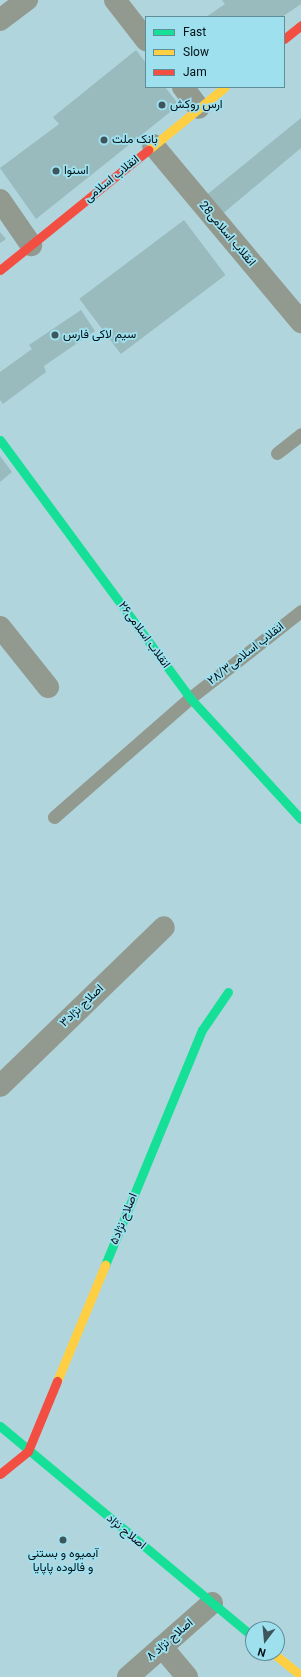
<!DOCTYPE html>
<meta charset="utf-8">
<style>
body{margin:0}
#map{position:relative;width:301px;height:1677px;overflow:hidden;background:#b1d5dd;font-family:Roboto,Vazirmatn,sans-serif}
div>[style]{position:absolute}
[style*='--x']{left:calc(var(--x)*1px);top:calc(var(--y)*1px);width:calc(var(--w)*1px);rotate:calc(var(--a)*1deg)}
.building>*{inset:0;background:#99bbbe;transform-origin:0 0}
.lane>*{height:13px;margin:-6.5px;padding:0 6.5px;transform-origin:6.5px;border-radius:6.5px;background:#92998f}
.street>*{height:22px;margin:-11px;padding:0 11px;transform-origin:11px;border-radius:11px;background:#92998f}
.fast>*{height:9px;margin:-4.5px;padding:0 4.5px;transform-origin:4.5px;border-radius:4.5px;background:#16e098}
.slow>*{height:9px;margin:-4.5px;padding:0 4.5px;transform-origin:4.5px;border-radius:4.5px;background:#ffcf43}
.jam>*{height:9px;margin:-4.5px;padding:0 4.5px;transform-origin:4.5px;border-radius:4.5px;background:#f24e42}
.dots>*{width:11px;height:11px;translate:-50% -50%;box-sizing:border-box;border:2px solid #9fe0ef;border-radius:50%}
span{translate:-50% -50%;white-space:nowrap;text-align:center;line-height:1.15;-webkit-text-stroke:3.5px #9fe0ef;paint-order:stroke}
.poi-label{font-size:12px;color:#001015}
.left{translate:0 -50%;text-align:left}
.street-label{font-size:12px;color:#001015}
.legend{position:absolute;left:145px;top:16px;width:140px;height:72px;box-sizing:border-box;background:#9fe0ef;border:1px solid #5f8d98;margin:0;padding:5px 7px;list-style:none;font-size:12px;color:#001015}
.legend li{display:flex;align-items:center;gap:8px;height:20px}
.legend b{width:20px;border:1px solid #5f8d98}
.north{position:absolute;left:245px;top:1621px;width:40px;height:40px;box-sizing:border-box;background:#9fe0ef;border:1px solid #5f8d98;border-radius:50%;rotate:196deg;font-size:11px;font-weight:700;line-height:16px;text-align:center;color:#001015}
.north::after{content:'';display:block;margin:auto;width:14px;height:18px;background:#3e555b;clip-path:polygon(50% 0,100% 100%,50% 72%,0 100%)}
</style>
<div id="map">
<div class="building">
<i style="clip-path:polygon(222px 0,301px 0,301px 4px,282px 17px,206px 17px,225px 4px)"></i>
<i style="clip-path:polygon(136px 50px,146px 63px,146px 87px,165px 87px,179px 105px,36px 219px,0 168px,59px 124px,53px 117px)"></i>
<i style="clip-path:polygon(301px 118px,301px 148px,220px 216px,204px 197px)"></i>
<i style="left:184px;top:220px;width:69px;height:131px;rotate:53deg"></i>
<i style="clip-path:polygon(0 232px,6px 239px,0 243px)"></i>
<i style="clip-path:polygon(81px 310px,95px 331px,44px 366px,46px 372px,3px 404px,0 400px,0 372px,32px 349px,29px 345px)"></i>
<i style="clip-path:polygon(0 456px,12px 472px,0 482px)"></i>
</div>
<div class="lane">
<i style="--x:277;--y:453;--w:31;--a:-38"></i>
<i style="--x:54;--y:817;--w:181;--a:-41.2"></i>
<i style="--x:190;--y:698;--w:141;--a:-38.1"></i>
</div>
<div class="street">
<i style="--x:115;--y:0;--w:51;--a:52.2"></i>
<i style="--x:0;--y:20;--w:34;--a:-37"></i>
<i style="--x:183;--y:87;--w:26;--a:53"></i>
<i style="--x:153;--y:145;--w:231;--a:50.1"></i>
<i style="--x:0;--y:200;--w:55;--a:55.4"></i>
<i style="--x:0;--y:627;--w:77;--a:51.3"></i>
<i style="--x:0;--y:1086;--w:228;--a:-44.1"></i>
<i style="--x:162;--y:1647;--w:39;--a:50"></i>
<i style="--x:128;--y:1677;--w:112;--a:-41.4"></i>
</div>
<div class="fast">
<i style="--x:0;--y:440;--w:320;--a:53.6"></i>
<i style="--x:190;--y:698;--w:164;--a:47.5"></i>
<i style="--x:105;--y:1265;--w:254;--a:-67.6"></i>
<i style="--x:202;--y:1030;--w:46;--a:-55.6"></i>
<i style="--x:0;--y:1426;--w:329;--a:39.8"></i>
</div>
<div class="slow">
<i style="--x:148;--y:150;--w:99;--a:-39.3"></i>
<i style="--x:57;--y:1381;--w:126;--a:-67.5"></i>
<i style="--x:273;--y:1653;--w:36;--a:39"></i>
</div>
<div class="jam">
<i style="--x:284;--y:39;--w:22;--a:-39"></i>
<i style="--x:0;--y:270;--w:191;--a:-39"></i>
<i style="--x:0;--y:1474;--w:36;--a:-39"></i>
<i style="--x:28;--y:1451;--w:76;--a:-67.5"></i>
</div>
<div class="dots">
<i style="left:162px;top:105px;background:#3e555b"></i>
<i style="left:104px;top:140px;background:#3e555b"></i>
<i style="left:56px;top:171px;background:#3e555b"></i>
<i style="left:55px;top:335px;background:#3e555b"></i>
<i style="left:63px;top:1540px;background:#3e555b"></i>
</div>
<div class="poi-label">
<span class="left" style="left:170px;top:105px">ارس روکش</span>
<span class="left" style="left:112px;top:140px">بانک ملت</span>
<span class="left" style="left:64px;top:171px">اسنوا</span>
<span class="left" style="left:63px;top:335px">سیم لاکی فارس</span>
<span style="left:63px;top:1561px">آبمیوه و بستنی<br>و فالوده پاپایا</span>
</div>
<div class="street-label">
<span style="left:112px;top:179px;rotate:-39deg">انقلاب اسلامی</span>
<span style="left:227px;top:234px;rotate:50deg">28انقلاب اسلامی</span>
<span style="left:144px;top:635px;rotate:54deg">انقلاب اسلامی۲۶</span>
<span style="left:246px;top:654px;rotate:-38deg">انقلاب اسلامی۲۸/۳</span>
<span style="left:82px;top:1006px;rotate:-44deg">اصلاح نژاد۳</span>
<span style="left:124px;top:1219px;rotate:-68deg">اصلاح نژاد۵</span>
<span style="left:126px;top:1532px;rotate:40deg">اصلاح نژاد</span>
<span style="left:170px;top:1640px;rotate:-41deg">۸ اصلاح نژاد</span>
</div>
<ul class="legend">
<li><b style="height:5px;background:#16e098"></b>Fast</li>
<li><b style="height:5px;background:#ffcf43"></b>Slow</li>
<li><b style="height:5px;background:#f24e42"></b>Jam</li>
</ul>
<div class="north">N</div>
</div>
